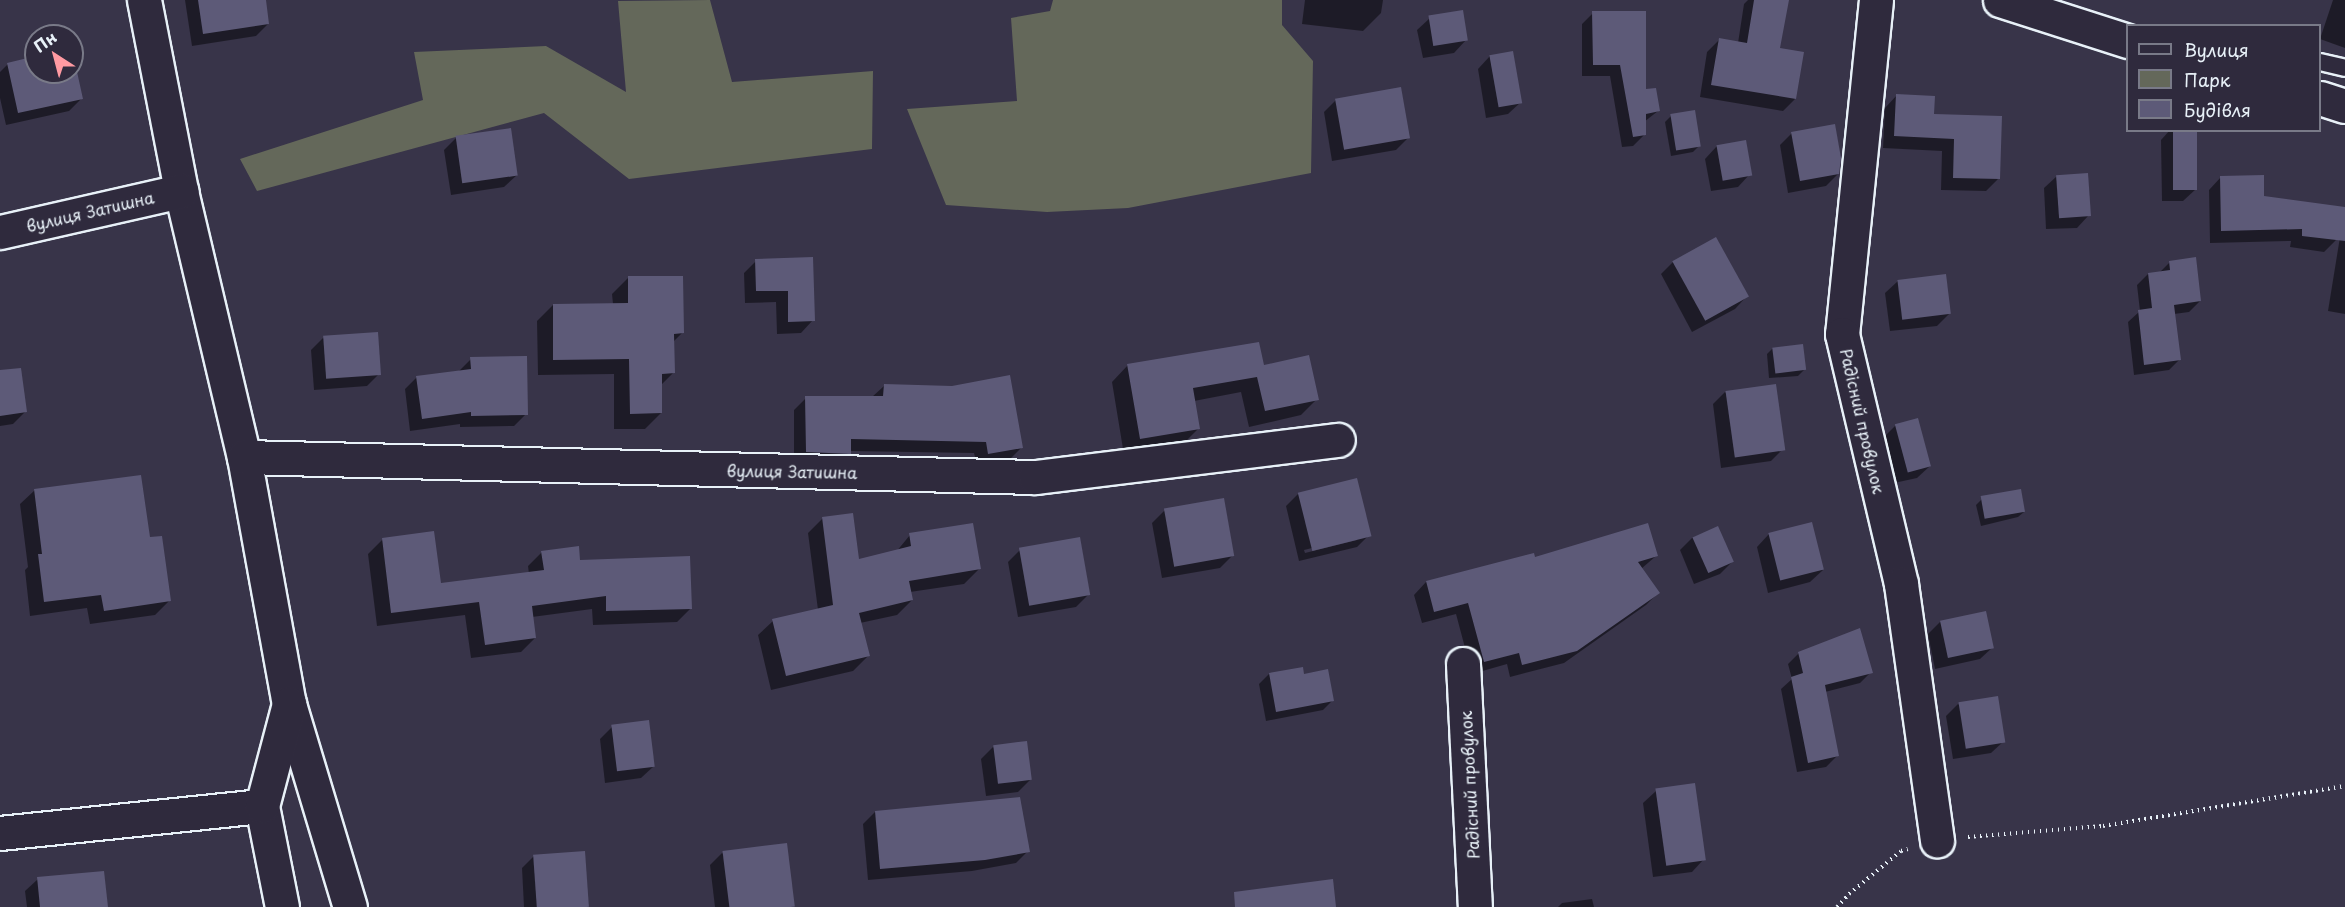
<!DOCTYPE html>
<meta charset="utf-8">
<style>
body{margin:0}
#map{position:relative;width:2345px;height:907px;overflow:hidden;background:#383449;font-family:"Playpen Sans",sans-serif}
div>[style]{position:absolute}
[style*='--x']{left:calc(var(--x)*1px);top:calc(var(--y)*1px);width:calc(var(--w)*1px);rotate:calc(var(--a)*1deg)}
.green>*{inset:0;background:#64685a}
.shadow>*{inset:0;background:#0007}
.building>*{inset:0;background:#5d5a78;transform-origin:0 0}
.path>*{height:4px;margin-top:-2px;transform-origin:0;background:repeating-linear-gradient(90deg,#e8f1f8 0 1.5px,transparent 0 6px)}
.roads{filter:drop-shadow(2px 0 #e8f1f8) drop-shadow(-2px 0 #e8f1f8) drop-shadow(0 2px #e8f1f8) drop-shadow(0 -2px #e8f1f8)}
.lane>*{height:16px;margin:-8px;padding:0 8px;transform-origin:8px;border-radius:8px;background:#2f2a3d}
.street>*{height:33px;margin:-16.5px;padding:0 16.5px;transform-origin:16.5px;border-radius:16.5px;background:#2f2a3d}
.secondary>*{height:33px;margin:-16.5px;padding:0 16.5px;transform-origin:16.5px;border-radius:16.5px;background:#2f2a3d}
span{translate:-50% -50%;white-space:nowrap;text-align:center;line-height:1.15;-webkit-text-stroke:5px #2f2a3d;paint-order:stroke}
.street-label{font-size:16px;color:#e8f1f8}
.legend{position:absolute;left:2126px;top:24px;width:195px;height:108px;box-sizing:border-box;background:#2f2a3d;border:2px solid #797a88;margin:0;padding:8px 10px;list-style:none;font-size:18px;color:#e8f1f8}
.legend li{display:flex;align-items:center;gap:12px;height:30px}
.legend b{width:30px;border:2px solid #797a88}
.north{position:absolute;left:24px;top:24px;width:60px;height:60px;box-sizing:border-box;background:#2f2a3d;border:2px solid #797a88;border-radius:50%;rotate:324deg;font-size:16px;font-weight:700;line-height:24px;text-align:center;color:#e8f1f8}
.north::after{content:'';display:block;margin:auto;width:21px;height:27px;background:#ff9aa2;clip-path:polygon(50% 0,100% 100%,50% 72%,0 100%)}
</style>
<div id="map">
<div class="green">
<i style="clip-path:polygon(710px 0,732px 82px,873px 71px,872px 149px,629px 179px,544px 113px,257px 191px,240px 159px,423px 100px,414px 52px,546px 46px,626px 92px,618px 1px)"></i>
<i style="clip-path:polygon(1053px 0,1282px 0,1282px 25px,1313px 61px,1311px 173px,1128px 208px,1047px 212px,946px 205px,907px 109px,1017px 101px,1011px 18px,1050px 11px)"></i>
</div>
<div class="shadow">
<i style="clip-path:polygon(185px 0,264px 0,268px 24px,256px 36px,192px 46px)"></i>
<i style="clip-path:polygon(1305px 0,1383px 0,1381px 13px,1363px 31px,1302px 24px)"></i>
<i style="clip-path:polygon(1748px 0,1787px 0,1779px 49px,1795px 99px,1783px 111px,1700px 97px,1707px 52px,1720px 39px,1738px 43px,1744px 4px)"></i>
<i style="clip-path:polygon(2333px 0,2345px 0,2345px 48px,2320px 39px)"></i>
<i style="clip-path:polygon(1593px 13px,1658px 111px,1644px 122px,1644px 135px,1633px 146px,1622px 147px,1610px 76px,1582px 76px,1582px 24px)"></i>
<i style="clip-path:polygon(1430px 18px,1466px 40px,1454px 53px,1423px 58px,1417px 30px)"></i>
<i style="clip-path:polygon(72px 56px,81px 99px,69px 111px,6px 125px,0 98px,0 72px,8px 64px,36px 58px,36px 72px,72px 72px)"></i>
<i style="clip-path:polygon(1490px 56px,1521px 102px,1508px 114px,1486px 118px,1478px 69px)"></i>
<i style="clip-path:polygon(1897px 95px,1932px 116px,1998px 179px,1986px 191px,1941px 190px,1942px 151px,1883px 148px,1885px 108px)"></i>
<i style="clip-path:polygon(1336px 100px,1408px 138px,1396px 150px,1332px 161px,1324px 112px)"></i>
<i style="clip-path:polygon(1671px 116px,1699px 146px,1693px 152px,1671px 156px,1665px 122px)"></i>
<i style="clip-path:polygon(2170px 130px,2195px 130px,2196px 189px,2183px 201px,2162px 201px,2161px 140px)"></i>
<i style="clip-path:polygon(1792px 133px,1838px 174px,1826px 186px,1788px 193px,1780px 145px)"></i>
<i style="clip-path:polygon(457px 137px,517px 175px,504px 187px,451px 195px,444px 150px)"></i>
<i style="clip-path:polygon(1717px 146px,1750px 174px,1738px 187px,1711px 191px,1705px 159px)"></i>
<i style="clip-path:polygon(2057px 176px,2089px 215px,2077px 228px,2046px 229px,2044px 188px)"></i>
<i style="clip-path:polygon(2221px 177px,2263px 198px,2336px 240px,2324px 252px,2290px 247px,2291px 241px,2210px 243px,2209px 190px)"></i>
<i style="clip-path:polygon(2345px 232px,2345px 314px,2328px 311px,2340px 237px)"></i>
<i style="clip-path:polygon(811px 259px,813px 320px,801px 333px,777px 334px,776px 302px,745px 303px,744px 273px,756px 261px)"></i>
<i style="clip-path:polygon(1673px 262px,1747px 296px,1735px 309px,1692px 332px,1661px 274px)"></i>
<i style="clip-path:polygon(2170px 262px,2200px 301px,2189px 312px,2174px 314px,2180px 359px,2169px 370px,2134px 375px,2128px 322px,2140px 311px,2137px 285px,2148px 274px,2159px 273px)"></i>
<i style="clip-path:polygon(628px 278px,682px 333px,673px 342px,673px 373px,660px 386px,661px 413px,645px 429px,614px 429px,614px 374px,538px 375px,537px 321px,553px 305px,613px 304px,612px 294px)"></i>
<i style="clip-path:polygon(1898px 281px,1949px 314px,1937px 326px,1890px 331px,1885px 293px)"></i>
<i style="clip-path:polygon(323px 338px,379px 374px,367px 386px,314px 390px,311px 350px)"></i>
<i style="clip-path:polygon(1773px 348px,1804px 370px,1798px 376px,1769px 378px,1767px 354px)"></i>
<i style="clip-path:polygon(471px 359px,526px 414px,514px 426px,460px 427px,460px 424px,410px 431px,405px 389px,417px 377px,458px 372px)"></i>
<i style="clip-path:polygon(1128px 365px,1263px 367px,1317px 399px,1301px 415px,1249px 427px,1241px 392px,1194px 401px,1198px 429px,1182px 445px,1124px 455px,1112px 382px)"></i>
<i style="clip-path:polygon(0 372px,25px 412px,13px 424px,0 426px)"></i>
<i style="clip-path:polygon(884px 386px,1022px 447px,1009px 460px,977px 465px,974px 453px,850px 451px,838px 465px,794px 464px,794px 410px,806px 398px,872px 397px)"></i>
<i style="clip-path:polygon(1725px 392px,1783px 449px,1771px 461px,1721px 468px,1713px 404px)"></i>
<i style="clip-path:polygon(1917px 420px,1930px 466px,1917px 478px,1894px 483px,1883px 438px,1895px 426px)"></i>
<i style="clip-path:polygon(35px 490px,149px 539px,169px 601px,155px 615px,90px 624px,87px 608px,30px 616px,25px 570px,28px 567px,20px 504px)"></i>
<i style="clip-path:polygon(evenodd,1298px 494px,1369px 535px,1357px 547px,1299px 561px,1286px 506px,1298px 494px,1357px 537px,1357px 540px,1305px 553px,1304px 550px,1357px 537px)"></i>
<i style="clip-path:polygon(1982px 499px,2024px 512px,2018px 517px,1981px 526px,1976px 505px)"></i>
<i style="clip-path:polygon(1164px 511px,1232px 556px,1220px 568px,1162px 578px,1152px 523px)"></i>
<i style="clip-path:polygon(823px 518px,858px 561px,896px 552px,910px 535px,979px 569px,964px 584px,910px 592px,912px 600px,897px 615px,860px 623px,868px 656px,853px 671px,771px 690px,758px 635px,773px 621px,818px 610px,808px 533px)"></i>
<i style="clip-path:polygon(1718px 528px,1732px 562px,1720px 574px,1694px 584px,1680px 550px,1692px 538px)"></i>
<i style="clip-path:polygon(1769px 534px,1823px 570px,1810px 582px,1768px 593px,1757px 547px)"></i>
<i style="clip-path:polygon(382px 540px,439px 585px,529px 574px,528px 566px,542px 552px,691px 608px,677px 622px,593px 625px,592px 609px,532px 617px,535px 638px,521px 652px,471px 658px,465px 615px,377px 626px,368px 554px)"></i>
<i style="clip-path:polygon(1020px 550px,1088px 595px,1076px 607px,1018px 617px,1008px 562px)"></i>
<i style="clip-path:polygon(1656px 556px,1641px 569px,1658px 593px,1646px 605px,1564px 663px,1510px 677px,1507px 664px,1472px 674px,1456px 614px,1422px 623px,1414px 595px,1426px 582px,1534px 559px)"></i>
<i style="clip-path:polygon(1940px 622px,1993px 647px,1980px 659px,1935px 669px,1928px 634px)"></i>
<i style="clip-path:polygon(1799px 653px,1871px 672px,1860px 683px,1825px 692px,1837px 756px,1826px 767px,1797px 772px,1781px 689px,1792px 679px,1788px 664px)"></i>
<i style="clip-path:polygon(1269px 674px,1303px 676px,1332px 701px,1323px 710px,1266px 721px,1259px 684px)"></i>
<i style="clip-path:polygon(1958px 704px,2004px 741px,1991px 753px,1953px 759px,1946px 716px)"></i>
<i style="clip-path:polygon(612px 727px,654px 766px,641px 778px,605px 783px,600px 739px)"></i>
<i style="clip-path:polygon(993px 747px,1030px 780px,1018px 792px,986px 796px,981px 759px)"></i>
<i style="clip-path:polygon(1656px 791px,1704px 859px,1692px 872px,1653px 877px,1643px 803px)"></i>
<i style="clip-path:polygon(875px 812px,1028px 851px,1016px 863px,972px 871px,868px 880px,863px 824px)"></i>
<i style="clip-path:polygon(722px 853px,793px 907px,715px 907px,710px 865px)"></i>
<i style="clip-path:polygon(534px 856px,587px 907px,524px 907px,522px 868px)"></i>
<i style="clip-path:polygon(38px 879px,107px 907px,27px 907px,25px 891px)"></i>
<i style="clip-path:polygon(1592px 899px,1594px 907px,1558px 907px,1562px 903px)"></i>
</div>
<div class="building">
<i style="clip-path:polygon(198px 0,266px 0,269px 24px,203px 34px)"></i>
<i style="clip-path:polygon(1754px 0,1789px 0,1780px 48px,1804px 52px,1796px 99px,1711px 85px,1719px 38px,1747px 43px)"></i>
<i style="left:1463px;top:10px;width:31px;height:35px;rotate:81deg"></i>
<i style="clip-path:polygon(1592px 11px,1646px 11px,1646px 89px,1656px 88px,1660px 111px,1646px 114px,1646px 135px,1633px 137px,1620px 65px,1593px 65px)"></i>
<i style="clip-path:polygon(72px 49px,83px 99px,18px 113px,7px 63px,36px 56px,36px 72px,72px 72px)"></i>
<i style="left:1513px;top:51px;width:53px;height:24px;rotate:80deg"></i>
<i style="left:1401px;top:87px;width:52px;height:67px;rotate:80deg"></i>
<i style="clip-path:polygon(1896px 94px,1935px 96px,1934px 114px,2002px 116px,2000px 179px,1953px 178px,1954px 139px,1894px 136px)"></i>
<i style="left:1695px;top:110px;width:37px;height:25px;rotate:81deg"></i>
<i style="clip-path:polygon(1835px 124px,1841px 158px,1839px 174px,1800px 181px,1791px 132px)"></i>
<i style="left:511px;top:128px;width:48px;height:56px;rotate:82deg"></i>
<i style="left:2173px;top:130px;width:24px;height:60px"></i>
<i style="left:1746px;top:140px;width:36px;height:30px;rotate:80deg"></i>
<i style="left:2088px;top:173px;width:43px;height:32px;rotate:86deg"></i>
<i style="clip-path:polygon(2264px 175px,2264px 196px,2345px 207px,2345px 241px,2302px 236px,2302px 229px,2221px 231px,2220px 176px)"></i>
<i style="left:1716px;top:237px;width:68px;height:50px;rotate:61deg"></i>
<i style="clip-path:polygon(813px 257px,815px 321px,788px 322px,788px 291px,756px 291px,755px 259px)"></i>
<i style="clip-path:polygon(2196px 257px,2201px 301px,2174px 305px,2181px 360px,2144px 365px,2138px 310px,2152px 308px,2148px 273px,2170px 270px,2169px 261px)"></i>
<i style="left:1946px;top:274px;width:40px;height:49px;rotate:83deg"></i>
<i style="clip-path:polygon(628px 276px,683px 276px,684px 333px,674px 334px,675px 373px,662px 374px,662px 413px,630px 414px,629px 359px,553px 360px,553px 304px,628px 303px)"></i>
<i style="left:378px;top:332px;width:43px;height:55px;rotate:86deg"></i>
<i style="clip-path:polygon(1259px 342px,1264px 365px,1309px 355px,1319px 400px,1265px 411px,1257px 377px,1193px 388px,1200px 429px,1140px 439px,1127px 364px)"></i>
<i style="left:1803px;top:344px;width:26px;height:31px;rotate:83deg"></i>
<i style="clip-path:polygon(527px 356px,528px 415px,471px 416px,471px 412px,422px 419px,416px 376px,471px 369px,470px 357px)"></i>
<i style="clip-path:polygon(21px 368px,27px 412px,0 416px,0 370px)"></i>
<i style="clip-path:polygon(1010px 375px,1023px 448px,988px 454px,986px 442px,851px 439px,851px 454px,806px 452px,805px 396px,883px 396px,884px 384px,952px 386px)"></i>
<i style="left:1776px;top:384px;width:67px;height:51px;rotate:82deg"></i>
<i style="left:1918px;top:418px;width:50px;height:24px;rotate:75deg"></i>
<i style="clip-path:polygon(141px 475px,150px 537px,162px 536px,171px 601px,104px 611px,101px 595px,44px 602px,38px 554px,42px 554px,34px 489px)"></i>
<i style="left:1357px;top:478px;width:60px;height:61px;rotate:76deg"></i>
<i style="left:2021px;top:489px;width:23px;height:41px;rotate:80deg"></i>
<i style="left:1224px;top:498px;width:59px;height:61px;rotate:80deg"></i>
<i style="clip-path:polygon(853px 513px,859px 559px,911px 546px,909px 533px,973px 523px,981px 569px,909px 581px,913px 600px,859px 613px,870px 656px,786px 676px,772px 619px,833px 605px,822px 517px)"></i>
<i style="left:1812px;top:522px;width:49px;height:45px;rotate:76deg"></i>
<i style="clip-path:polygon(1648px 523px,1658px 556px,1638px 562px,1660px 593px,1577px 651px,1522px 665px,1519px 653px,1484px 662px,1468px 603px,1434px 612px,1426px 581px,1534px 553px,1535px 557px)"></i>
<i style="left:1718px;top:526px;width:39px;height:28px;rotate:66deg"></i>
<i style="clip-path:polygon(434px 531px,441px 583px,544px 570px,541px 551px,579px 546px,580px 560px,690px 556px,692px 609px,606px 611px,606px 596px,532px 606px,536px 638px,485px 645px,479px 602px,391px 613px,382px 538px)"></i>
<i style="left:1080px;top:537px;width:59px;height:62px;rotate:80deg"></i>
<i style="left:1986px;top:611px;width:38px;height:47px;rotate:78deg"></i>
<i style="clip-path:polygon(1860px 628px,1873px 673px,1825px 685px,1839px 756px,1808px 763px,1791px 677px,1803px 673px,1798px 652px)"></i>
<i style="clip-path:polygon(1303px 667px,1304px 674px,1328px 669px,1334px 701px,1276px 712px,1269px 673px)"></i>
<i style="left:1998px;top:696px;width:47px;height:40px;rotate:81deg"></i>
<i style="left:649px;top:720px;width:47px;height:38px;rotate:83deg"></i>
<i style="left:1027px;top:741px;width:39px;height:34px;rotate:83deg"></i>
<i style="left:1695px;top:783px;width:78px;height:40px;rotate:82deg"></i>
<i style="clip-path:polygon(1020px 797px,1030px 852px,985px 860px,880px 869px,875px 811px)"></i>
<i style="left:787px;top:843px;width:64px;height:65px;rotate:83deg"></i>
<i style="left:585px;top:851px;width:56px;height:52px;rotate:86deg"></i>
<i style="clip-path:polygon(104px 871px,108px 907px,40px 907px,37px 877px)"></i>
<i style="clip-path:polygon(1333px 879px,1336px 907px,1235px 907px,1234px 892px)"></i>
</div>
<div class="path">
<i style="--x:1968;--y:837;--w:135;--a:-4.7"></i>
<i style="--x:2103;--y:826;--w:245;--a:-9.4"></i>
<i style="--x:1837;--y:907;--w:18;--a:-47"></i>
<i style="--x:1849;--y:894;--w:67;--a:-39.6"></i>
<i style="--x:1901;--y:851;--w:7;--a:-16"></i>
</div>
<div class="roads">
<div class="lane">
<i style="--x:2320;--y:62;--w:26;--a:13"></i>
</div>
<div class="street">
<i style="--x:144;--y:0;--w:195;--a:79"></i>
<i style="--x:181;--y:191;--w:273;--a:76.7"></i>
<i style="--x:244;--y:457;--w:251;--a:79.7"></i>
<i style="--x:289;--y:704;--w:212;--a:73.3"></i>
<i style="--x:1876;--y:0;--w:336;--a:95.8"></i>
<i style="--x:1842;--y:334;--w:257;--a:76.7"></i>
<i style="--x:1901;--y:584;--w:259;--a:82"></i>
<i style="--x:0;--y:232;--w:186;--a:-12.8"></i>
<i style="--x:244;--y:457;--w:791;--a:1.45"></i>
<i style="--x:1035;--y:477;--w:305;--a:-7"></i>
<i style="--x:1463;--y:664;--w:243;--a:87.2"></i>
<i style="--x:262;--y:806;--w:103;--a:78.8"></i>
<i style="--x:0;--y:833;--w:263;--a:-5.9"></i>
<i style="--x:262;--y:806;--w:106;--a:-75.2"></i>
</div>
<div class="secondary">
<i style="--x:2000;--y:0;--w:134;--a:17.8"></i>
<i style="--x:2320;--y:98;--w:26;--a:18"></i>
</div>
</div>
<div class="street-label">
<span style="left:90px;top:211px;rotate:-13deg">вулиця Затишна</span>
<span style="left:1863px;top:421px;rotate:77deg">Радісний провулок</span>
<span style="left:792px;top:471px;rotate:1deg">вулиця Затишна</span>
<span style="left:1469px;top:785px;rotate:-93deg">Радісний провулок</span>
</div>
<ul class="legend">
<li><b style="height:8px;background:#2f2a3d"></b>Вулиця</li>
<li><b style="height:16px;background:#64685a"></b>Парк</li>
<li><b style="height:16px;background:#5d5a78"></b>Будівля</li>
</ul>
<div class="north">Пн</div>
</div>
